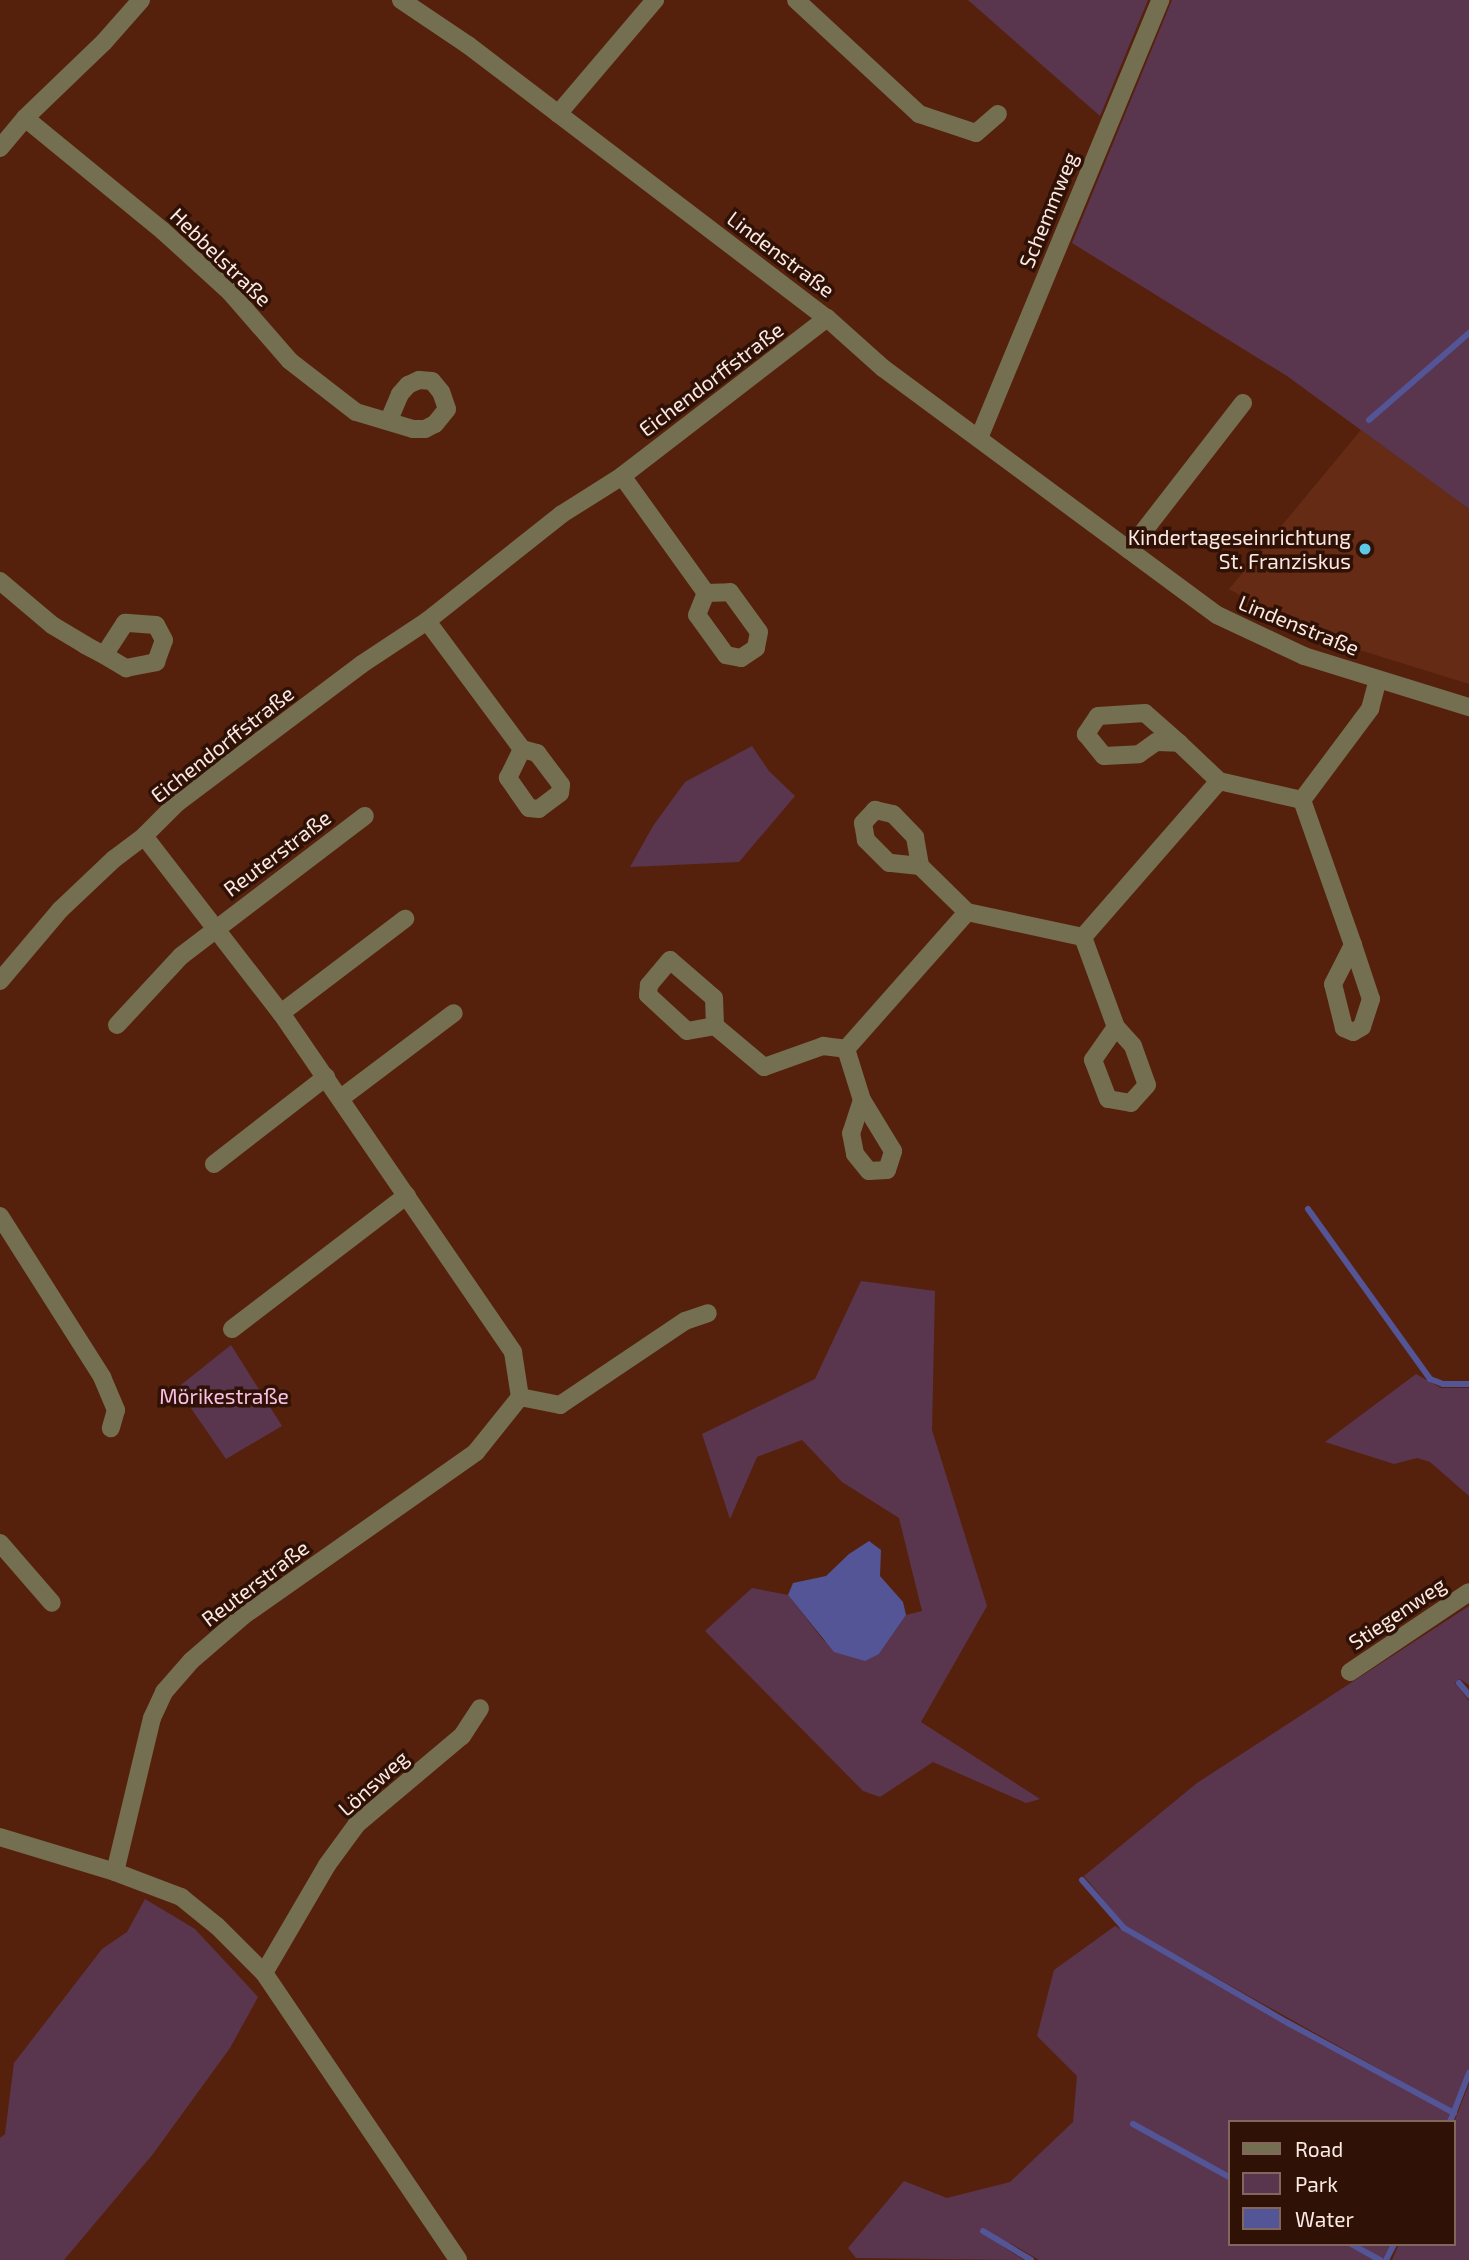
<!DOCTYPE html>
<meta charset="utf-8">
<style>
body{margin:0}
#map{position:relative;width:1469px;height:2260px;overflow:hidden;background:#56210c;font-family:"Exo 2",sans-serif}
div>[style]{position:absolute}
[style*='--x']{left:calc(var(--x)*1px);top:calc(var(--y)*1px);width:calc(var(--w)*1px);rotate:calc(var(--a)*1deg)}
.built>*{inset:0;background:#652b15}
.green>*{inset:0;background:#5a354e}
.water>*{inset:0;background:#535596}
.stream>*{height:6px;margin:-3px;padding:0 3px;transform-origin:3px;border-radius:3px;background:#535596}
.minor>*{height:18px;margin:-9px;padding:0 9px;transform-origin:9px;border-radius:9px;background:#746f50}
.dots>*{width:19px;height:19px;translate:-50% -50%;box-sizing:border-box;border:4px solid #2f1106;border-radius:50%}
span{translate:-50% -50%;white-space:nowrap;text-align:center;line-height:1.15;-webkit-text-stroke:7px #2f1106;paint-order:stroke}
.street-label{font-size:21px;color:#fbe9e3}
.poi-label{font-size:21px;color:#fbe9e3}
.right{translate:-100% -50%;text-align:right}
.park-label{font-size:21px;color:#f9c0e5}
.legend{position:absolute;left:1228px;top:2120px;width:228px;height:126px;box-sizing:border-box;background:#2f1106;border:2px solid #81675e;margin:0;padding:9px 12px;list-style:none;font-size:21px;color:#fbe9e3}
.legend li{display:flex;align-items:center;gap:14px;height:35px}
.legend b{width:35px;border:2px solid #81675e}
</style>
<div id="map">
<div class="built">
<i style="clip-path:polygon(1361px 430px,1469px 509px,1469px 684px,1311px 635px,1229px 589px)"></i>
</div>
<div class="green">
<i style="clip-path:polygon(968px 0,1148px 0,1100px 116px)"></i>
<i style="clip-path:polygon(1172px 0,1469px 0,1469px 509px,1287px 376px,1072px 243px)"></i>
<i style="clip-path:polygon(752px 746px,769px 771px,795px 796px,739px 862px,630px 867px,653px 826px,685px 782px)"></i>
<i style="clip-path:polygon(861px 1281px,935px 1291px,932px 1430px,987px 1606px,921px 1722px,1040px 1799px,1026px 1803px,933px 1762px,880px 1797px,863px 1791px,705px 1631px,752px 1588px,788px 1595px,824px 1641px,879px 1654px,906px 1615px,922px 1611px,899px 1518px,842px 1482px,802px 1440px,757px 1457px,730px 1519px,702px 1434px,815px 1379px)"></i>
<i style="clip-path:polygon(231px 1345px,282px 1426px,226px 1459px,177px 1388px)"></i>
<i style="clip-path:polygon(1416px 1374px,1441px 1388px,1469px 1388px,1469px 1496px,1430px 1462px,1417px 1458px,1394px 1464px,1325px 1442px)"></i>
<i style="clip-path:polygon(1469px 1606px,1469px 1685px,1460px 1679px,1455px 1683px,1469px 1701px,1469px 2070px,1454px 2111px,1126px 1927px,1084px 1876px,1197px 1783px)"></i>
<i style="clip-path:polygon(145px 1899px,195px 1929px,258px 1997px,230px 2048px,153px 2154px,64px 2260px,0 2260px,0 2138px,5px 2134px,14px 2063px,102px 1949px,127px 1932px)"></i>
<i style="clip-path:polygon(1115px 1926px,1452px 2114px,1448px 2122px,1229px 2122px,1229px 2244px,1391px 2244px,1384px 2260px,1039px 2260px,1010px 2243px,1002px 2246px,1024px 2260px,856px 2258px,848px 2248px,904px 2181px,947px 2198px,1010px 2182px,1073px 2122px,1077px 2076px,1037px 2036px,1054px 1970px)"></i>
<i style="clip-path:polygon(1469px 2084px,1469px 2260px,1392px 2260px,1399px 2244px,1453px 2244px,1453px 2125px)"></i>
</div>
<div class="water">
<i style="clip-path:polygon(869px 1541px,881px 1550px,880px 1576px,903px 1602px,906px 1615px,879px 1654px,865px 1661px,834px 1652px,788px 1595px,793px 1583px,826px 1576px,849px 1554px)"></i>
</div>
<div class="stream">
<i style="--x:1369;--y:420;--w:133;--a:-41"></i>
<i style="--x:1308;--y:1209;--w:209;--a:54.3"></i>
<i style="--x:1430;--y:1379;--w:14;--a:21"></i>
<i style="--x:1443;--y:1384;--w:26;--a:0"></i>
<i style="--x:1459;--y:1683;--w:16;--a:50"></i>
<i style="--x:1082;--y:1880;--w:64;--a:48.8"></i>
<i style="--x:1124;--y:1928;--w:190;--a:30.1"></i>
<i style="--x:1288;--y:2023;--w:189;--a:28.5"></i>
<i style="--x:1450;--y:2122;--w:53;--a:-68.8"></i>
<i style="--x:1133;--y:2124;--w:110;--a:28.9"></i>
<i style="--x:983;--y:2231;--w:56;--a:31.1"></i>
<i style="--x:1351;--y:2244;--w:33;--a:29"></i>
<i style="--x:1386;--y:2260;--w:18;--a:-63"></i>
</div>
<div class="minor">
<i style="--x:401;--y:0;--w:81;--a:33.9"></i>
<i style="--x:468;--y:45;--w:451;--a:37.3"></i>
<i style="--x:827;--y:318;--w:75;--a:41.8"></i>
<i style="--x:883;--y:368;--w:415;--a:36.5"></i>
<i style="--x:1217;--y:615;--w:96;--a:25.2"></i>
<i style="--x:1304;--y:656;--w:173;--a:17.2"></i>
<i style="--x:796;--y:0;--w:168;--a:42.8"></i>
<i style="--x:919;--y:114;--w:60;--a:18.4"></i>
<i style="--x:976;--y:133;--w:29;--a:-41"></i>
<i style="--x:558;--y:114;--w:150;--a:-49.6"></i>
<i style="--x:25;--y:118;--w:178;--a:39.3"></i>
<i style="--x:163;--y:231;--w:91;--a:42.3"></i>
<i style="--x:230;--y:292;--w:91;--a:49"></i>
<i style="--x:290;--y:361;--w:83;--a:37.7"></i>
<i style="--x:356;--y:412;--w:59;--a:16.6"></i>
<i style="--x:413;--y:429;--w:12;--a:0"></i>
<i style="--x:425;--y:429;--w:11;--a:-27"></i>
<i style="--x:435;--y:424;--w:19;--a:-51"></i>
<i style="--x:447;--y:409;--w:18;--a:-109"></i>
<i style="--x:441;--y:392;--w:14;--a:-129"></i>
<i style="--x:432;--y:381;--w:13;--a:-176"></i>
<i style="--x:419;--y:380;--w:12;--a:156"></i>
<i style="--x:408;--y:385;--w:12;--a:132"></i>
<i style="--x:400;--y:394;--w:28;--a:113"></i>
<i style="--x:0;--y:148;--w:39;--a:-50"></i>
<i style="--x:25;--y:118;--w:110;--a:-43.9"></i>
<i style="--x:104;--y:42;--w:56;--a:-48.6"></i>
<i style="--x:979;--y:438;--w:474;--a:-67.5"></i>
<i style="--x:622;--y:476;--w:144;--a:54.3"></i>
<i style="--x:1129;--y:550;--w:186;--a:-52.2"></i>
<i style="--x:0;--y:581;--w:68;--a:40.2"></i>
<i style="--x:52;--y:625;--w:39;--a:31"></i>
<i style="--x:85;--y:645;--w:21;--a:28"></i>
<i style="--x:104;--y:655;--w:26;--a:31"></i>
<i style="--x:126;--y:668;--w:31;--a:-11"></i>
<i style="--x:156;--y:662;--w:23;--a:-70"></i>
<i style="--x:164;--y:640;--w:17;--a:-118"></i>
<i style="--x:156;--y:625;--w:31;--a:-176"></i>
<i style="--x:125;--y:623;--w:38;--a:123"></i>
<i style="--x:730;--y:592;--w:49;--a:54.1"></i>
<i style="--x:759;--y:632;--w:16;--a:101"></i>
<i style="--x:756;--y:648;--w:18;--a:146"></i>
<i style="--x:741;--y:658;--w:15;--a:-169"></i>
<i style="--x:726;--y:655;--w:49;--a:-125.9"></i>
<i style="--x:697;--y:615;--w:24;--a:-68"></i>
<i style="--x:706;--y:593;--w:24;--a:-2"></i>
<i style="--x:427;--y:621;--w:159;--a:53.4"></i>
<i style="--x:522;--y:749;--w:16;--a:15"></i>
<i style="--x:537;--y:753;--w:40;--a:53"></i>
<i style="--x:561;--y:785;--w:8;--a:97"></i>
<i style="--x:560;--y:793;--w:26;--a:143"></i>
<i style="--x:539;--y:809;--w:10;--a:-174"></i>
<i style="--x:529;--y:808;--w:37;--a:-125"></i>
<i style="--x:508;--y:778;--w:32;--a:-64"></i>
<i style="--x:1179;--y:743;--w:45;--a:-138.6"></i>
<i style="--x:1145;--y:713;--w:47;--a:176.3"></i>
<i style="--x:1098;--y:716;--w:22;--a:124"></i>
<i style="--x:1086;--y:734;--w:28;--a:51"></i>
<i style="--x:1104;--y:756;--w:35;--a:-3"></i>
<i style="--x:1139;--y:754;--w:21;--a:-35"></i>
<i style="--x:1156;--y:742;--w:23;--a:2"></i>
<i style="--x:1179;--y:743;--w:55;--a:43.5"></i>
<i style="--x:1302;--y:800;--w:154;--a:70.6"></i>
<i style="--x:1353;--y:945;--w:57;--a:71.6"></i>
<i style="--x:1371;--y:999;--w:29;--a:108"></i>
<i style="--x:1362;--y:1027;--w:10;--a:151"></i>
<i style="--x:1353;--y:1032;--w:10;--a:-156"></i>
<i style="--x:1344;--y:1028;--w:45;--a:-104"></i>
<i style="--x:1333;--y:984;--w:44;--a:-62.9"></i>
<i style="--x:144;--y:836;--w:224;--a:52.3"></i>
<i style="--x:281;--y:1013;--w:411;--a:55.6"></i>
<i style="--x:513;--y:1352;--w:46;--a:81.2"></i>
<i style="--x:920;--y:866;--w:31;--a:-174"></i>
<i style="--x:889;--y:863;--w:33;--a:-135"></i>
<i style="--x:866;--y:840;--w:17;--a:-100"></i>
<i style="--x:863;--y:823;--w:18;--a:-47"></i>
<i style="--x:875;--y:810;--w:18;--a:13"></i>
<i style="--x:893;--y:814;--w:32;--a:46"></i>
<i style="--x:915;--y:837;--w:29;--a:80"></i>
<i style="--x:920;--y:866;--w:66;--a:44.4"></i>
<i style="--x:1083;--y:937;--w:96;--a:69.9"></i>
<i style="--x:1116;--y:1027;--w:25;--a:48"></i>
<i style="--x:1133;--y:1046;--w:41;--a:70.3"></i>
<i style="--x:1147;--y:1085;--w:24;--a:132"></i>
<i style="--x:1131;--y:1103;--w:23;--a:-170"></i>
<i style="--x:1108;--y:1099;--w:42;--a:-111"></i>
<i style="--x:1093;--y:1060;--w:40;--a:-55.1"></i>
<i style="--x:0;--y:981;--w:93;--a:-49.8"></i>
<i style="--x:60;--y:910;--w:74;--a:-43.4"></i>
<i style="--x:114;--y:859;--w:38;--a:-37"></i>
<i style="--x:144;--y:836;--w:47;--a:-45"></i>
<i style="--x:177;--y:803;--w:231;--a:-36.9"></i>
<i style="--x:362;--y:664;--w:78;--a:-33.5"></i>
<i style="--x:427;--y:621;--w:172;--a:-38.4"></i>
<i style="--x:562;--y:514;--w:71;--a:-32.3"></i>
<i style="--x:622;--y:476;--w:259;--a:-37.6"></i>
<i style="--x:281;--y:1013;--w:156;--a:-37.2"></i>
<i style="--x:117;--y:1025;--w:94;--a:-47.2"></i>
<i style="--x:181;--y:956;--w:231;--a:-37.3"></i>
<i style="--x:715;--y:1026;--w:28;--a:-92"></i>
<i style="--x:714;--y:998;--w:58;--a:-139.2"></i>
<i style="--x:670;--y:960;--w:33;--a:130"></i>
<i style="--x:649;--y:985;--w:10;--a:96"></i>
<i style="--x:648;--y:995;--w:53;--a:42.7"></i>
<i style="--x:687;--y:1031;--w:28;--a:-10"></i>
<i style="--x:715;--y:1026;--w:64;--a:39.9"></i>
<i style="--x:764;--y:1067;--w:63;--a:-19.6"></i>
<i style="--x:823;--y:1046;--w:23;--a:7"></i>
<i style="--x:846;--y:1049;--w:183;--a:-48.5"></i>
<i style="--x:967;--y:912;--w:119;--a:12.2"></i>
<i style="--x:1083;--y:937;--w:207;--a:-48.9"></i>
<i style="--x:1219;--y:781;--w:85;--a:12.9"></i>
<i style="--x:1302;--y:800;--w:114;--a:-53.2"></i>
<i style="--x:1370;--y:709;--w:30;--a:-75"></i>
<i style="--x:846;--y:1049;--w:53;--a:72.6"></i>
<i style="--x:862;--y:1100;--w:35;--a:108"></i>
<i style="--x:851;--y:1133;--w:21;--a:79"></i>
<i style="--x:855;--y:1154;--w:22;--a:51"></i>
<i style="--x:869;--y:1171;--w:18;--a:-3"></i>
<i style="--x:887;--y:1170;--w:20;--a:-72"></i>
<i style="--x:893;--y:1151;--w:60;--a:-121.3"></i>
<i style="--x:341;--y:1098;--w:141;--a:-37"></i>
<i style="--x:214;--y:1164;--w:142;--a:-37.8"></i>
<i style="--x:0;--y:1216;--w:191;--a:57.6"></i>
<i style="--x:102;--y:1377;--w:36;--a:67"></i>
<i style="--x:116;--y:1410;--w:19;--a:106"></i>
<i style="--x:232;--y:1329;--w:220;--a:-37.4"></i>
<i style="--x:0;--y:1543;--w:79;--a:49.1"></i>
<i style="--x:1350;--y:1672;--w:143;--a:-33.9"></i>
<i style="--x:0;--y:1837;--w:120;--a:16.9"></i>
<i style="--x:115;--y:1872;--w:71;--a:20.7"></i>
<i style="--x:181;--y:1897;--w:46;--a:38.9"></i>
<i style="--x:217;--y:1926;--w:66;--a:45"></i>
<i style="--x:264;--y:1973;--w:346;--a:55.9"></i>
<i style="--x:115;--y:1872;--w:158;--a:-76.5"></i>
<i style="--x:152;--y:1718;--w:29;--a:-65"></i>
<i style="--x:164;--y:1692;--w:41;--a:-48.9"></i>
<i style="--x:191;--y:1661;--w:69;--a:-40.9"></i>
<i style="--x:243;--y:1616;--w:285;--a:-35.1"></i>
<i style="--x:476;--y:1452;--w:70;--a:-51.3"></i>
<i style="--x:520;--y:1397;--w:41;--a:11.3"></i>
<i style="--x:560;--y:1405;--w:151;--a:-33.9"></i>
<i style="--x:685;--y:1321;--w:24;--a:-19"></i>
<i style="--x:264;--y:1973;--w:125;--a:-59.7"></i>
<i style="--x:327;--y:1865;--w:51;--a:-53.8"></i>
<i style="--x:357;--y:1824;--w:137;--a:-40"></i>
<i style="--x:462;--y:1736;--w:33;--a:-57"></i>
</div>
<div class="dots">
<i style="left:1365px;top:549px;background:#5cc7e7"></i>
</div>
<div class="street-label">
<span style="left:1048px;top:210px;rotate:-68deg">Schemmweg</span>
<span style="left:781px;top:254px;rotate:37deg">Lindenstraße</span>
<span style="left:221px;top:257px;rotate:44deg">Hebbelstraße</span>
<span style="left:711px;top:379px;rotate:-37deg">Eichendorffstraße</span>
<span style="left:1299px;top:625px;rotate:22deg">Lindenstraße</span>
<span style="left:222px;top:744px;rotate:-38deg">Eichendorffstraße</span>
<span style="left:277px;top:853px;rotate:-37deg">Reuterstraße</span>
<span style="left:255px;top:1583px;rotate:-37deg">Reuterstraße</span>
<span style="left:1397px;top:1613px;rotate:-34deg">Stiegenweg</span>
<span style="left:373px;top:1783px;rotate:-42deg">Lönsweg</span>
</div>
<div class="poi-label">
<span class="right" style="left:1351px;top:549px">Kindertageseinrichtung<br>St. Franziskus</span>
</div>
<div class="park-label">
<span style="left:224px;top:1396px">Mörikestraße</span>
</div>
<ul class="legend">
<li><b style="height:9px;background:#746f50"></b>Road</li>
<li><b style="height:19px;background:#5a354e"></b>Park</li>
<li><b style="height:19px;background:#535596"></b>Water</li>
</ul>
</div>
